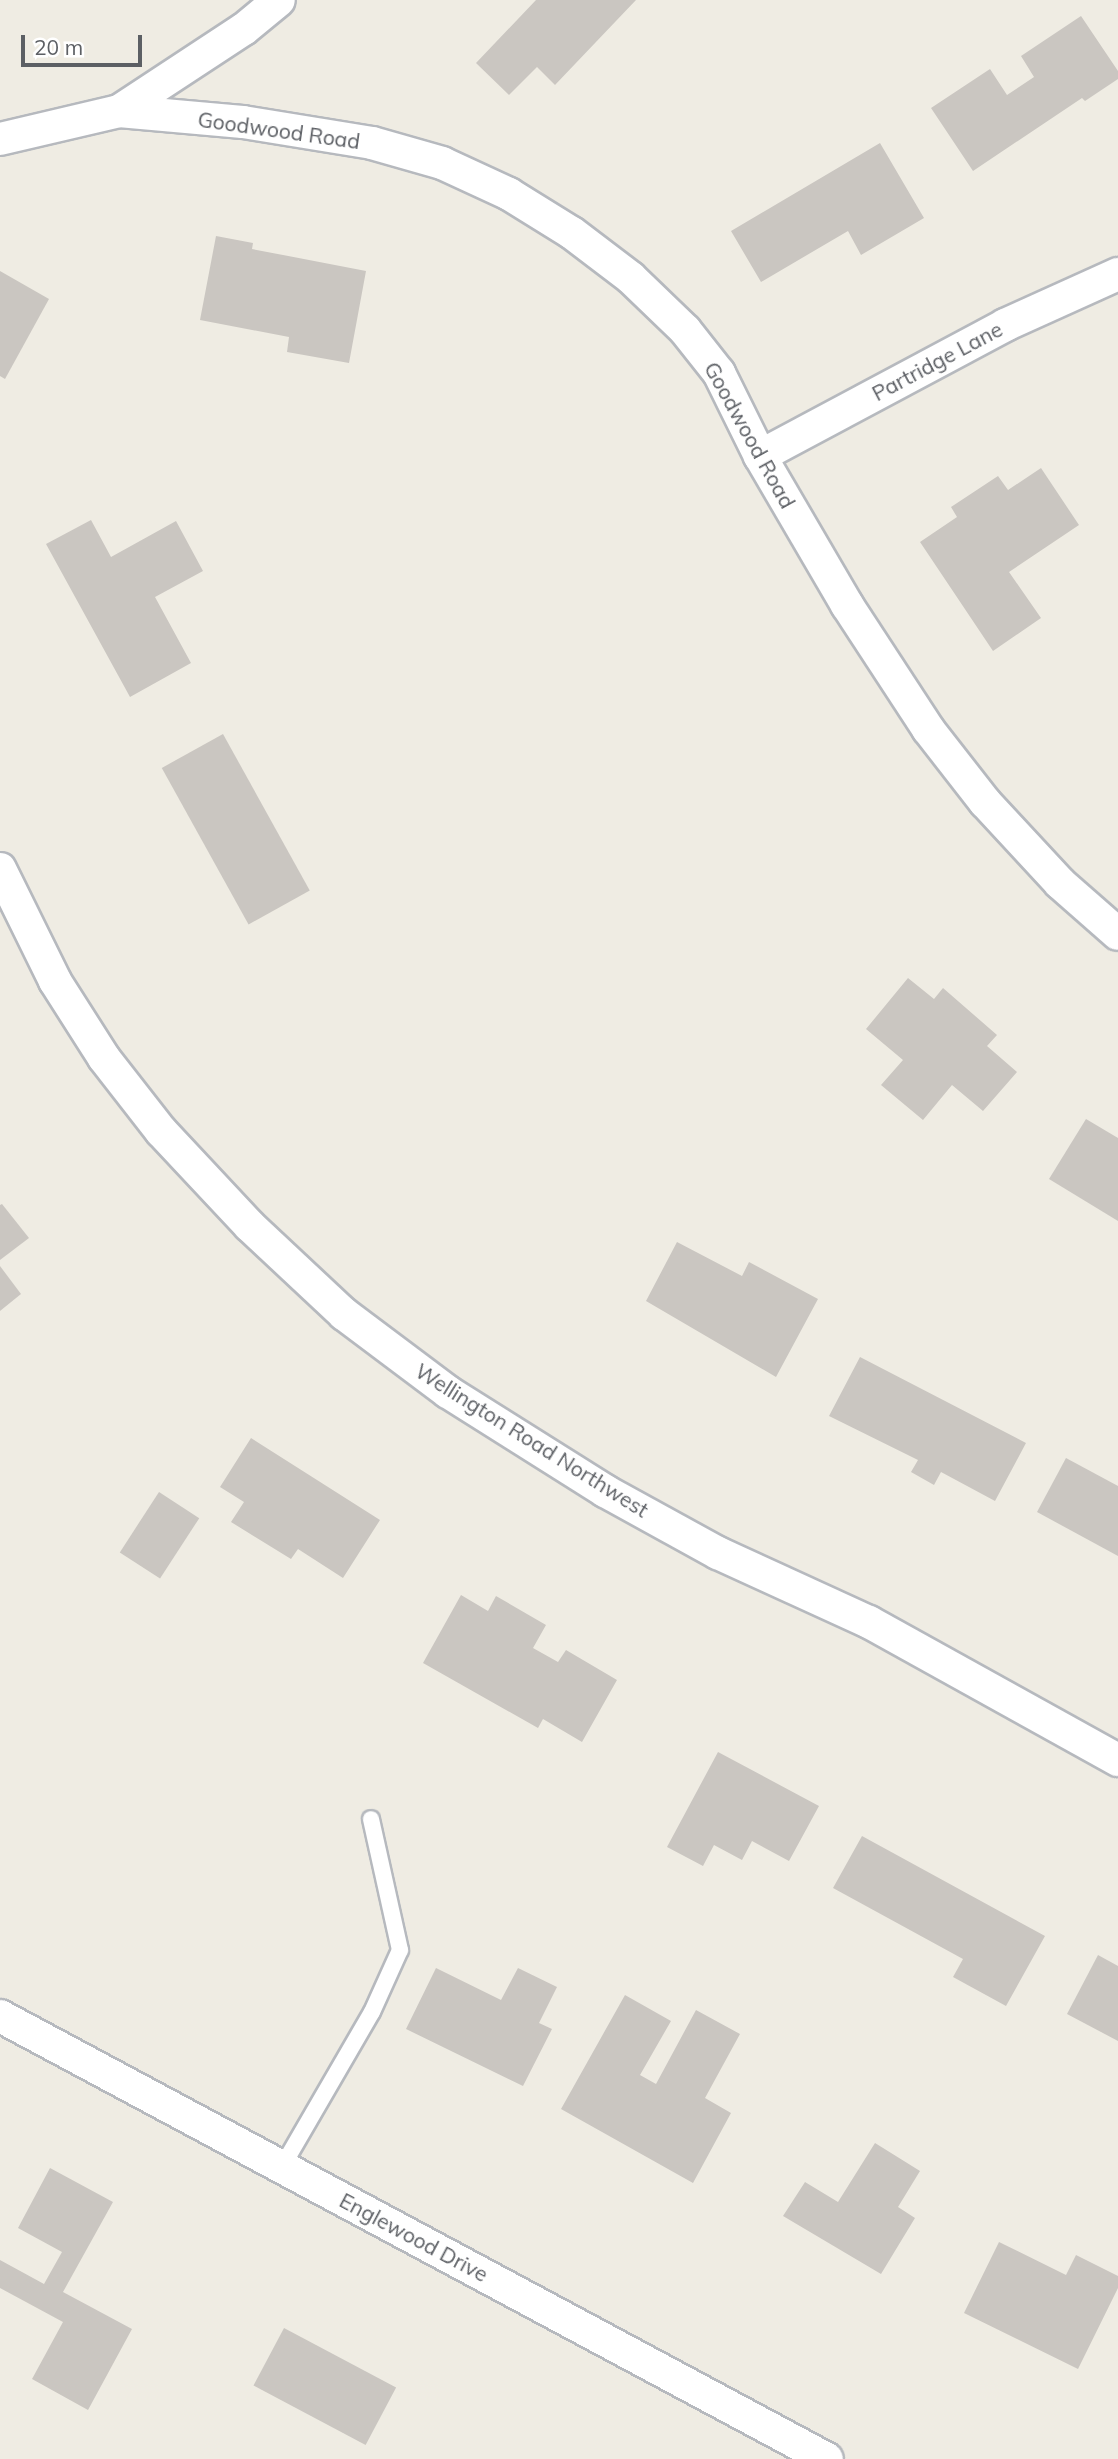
<!DOCTYPE html>
<style>
body{margin:0}
#map{position:relative;width:1118px;height:2459px;overflow:hidden;background:#efece3;font-family:Mulish,sans-serif}
div>[style]{position:absolute}
[style*='--x']{left:calc(var(--x)*1px);top:calc(var(--y)*1px);width:calc(var(--w)*1px);rotate:calc(var(--a)*1deg)}
.building>*{inset:0;background:#cac6c1;transform-origin:0 0}
.roads{filter:drop-shadow(2px 0 #b6b9be) drop-shadow(-2px 0 #b6b9be) drop-shadow(0 2px #b6b9be) drop-shadow(0 -2px #b6b9be)}
.lane>*{height:16px;margin:-8px;padding:0 8px;transform-origin:8px;border-radius:8px;background:#fff}
.street>*{height:32px;margin:-16px;padding:0 16px;transform-origin:16px;border-radius:16px;background:#fff}
span{translate:-50% -50%;white-space:nowrap;text-align:center;line-height:1.15;-webkit-text-stroke:6px #fff;paint-order:stroke}
.street-label{font-size:21px;color:#5c5f64}
.scale{position:absolute;left:21px;top:35px;width:121px;height:32px;box-sizing:border-box;border:4px solid #5c5f64;border-top:0;padding-left:9px;font-size:21px;line-height:24px;white-space:nowrap;color:#5c5f64;-webkit-text-stroke:5px #fff;paint-order:stroke}
</style>
<div id="map">
<div class="building">
<i style="clip-path:polygon(536px 0,636px 0,555px 85px,537px 67px,509px 95px,476px 63px)"></i>
<i style="clip-path:polygon(1081px 16px,1118px 71px,1118px 79px,1085px 101px,1082px 98px,973px 171px,931px 108px,990px 69px,1007px 95px,1034px 77px,1021px 56px)"></i>
<i style="clip-path:polygon(880px 143px,924px 218px,861px 255px,848px 231px,761px 282px,731px 231px)"></i>
<i style="clip-path:polygon(216px 236px,253px 243px,252px 249px,366px 271px,349px 363px,287px 352px,289px 337px,200px 320px)"></i>
<i style="clip-path:polygon(0 271px,49px 299px,5px 379px,0 376px)"></i>
<i style="clip-path:polygon(1041px 468px,1079px 525px,1009px 572px,1041px 618px,993px 651px,920px 542px,957px 517px,951px 507px,998px 476px,1008px 490px)"></i>
<i style="clip-path:polygon(91px 520px,111px 557px,176px 521px,203px 571px,155px 597px,191px 663px,130px 697px,46px 544px)"></i>
<i style="left:223px;top:734px;width:179px;height:70px;rotate:61deg"></i>
<i style="clip-path:polygon(908px 978px,934px 999px,943px 988px,997px 1035px,987px 1046px,1017px 1072px,983px 1111px,952px 1085px,923px 1120px,881px 1085px,903px 1060px,866px 1029px)"></i>
<i style="clip-path:polygon(1086px 1119px,1118px 1138px,1118px 1221px,1049px 1179px)"></i>
<i style="clip-path:polygon(2px 1204px,29px 1238px,0 1260px,0 1205px)"></i>
<i style="clip-path:polygon(677px 1242px,742px 1276px,749px 1262px,818px 1299px,776px 1377px,646px 1301px)"></i>
<i style="clip-path:polygon(0 1266px,21px 1294px,0 1311px)"></i>
<i style="clip-path:polygon(860px 1357px,1026px 1443px,995px 1501px,941px 1472px,934px 1485px,911px 1472px,918px 1460px,829px 1416px)"></i>
<i style="clip-path:polygon(251px 1438px,380px 1520px,343px 1578px,298px 1549px,291px 1559px,231px 1522px,244px 1502px,220px 1487px)"></i>
<i style="clip-path:polygon(1066px 1458px,1118px 1486px,1118px 1556px,1037px 1512px)"></i>
<i style="left:159px;top:1492px;width:48px;height:72px;rotate:33deg"></i>
<i style="clip-path:polygon(461px 1595px,488px 1611px,496px 1596px,546px 1625px,533px 1648px,558px 1662px,566px 1650px,617px 1680px,582px 1742px,543px 1719px,538px 1728px,423px 1663px)"></i>
<i style="clip-path:polygon(718px 1752px,819px 1806px,789px 1861px,752px 1841px,742px 1860px,714px 1845px,703px 1866px,667px 1847px)"></i>
<i style="clip-path:polygon(862px 1836px,1045px 1936px,1006px 2006px,953px 1977px,963px 1959px,833px 1888px)"></i>
<i style="clip-path:polygon(1098px 1955px,1118px 1966px,1118px 2041px,1067px 2014px)"></i>
<i style="clip-path:polygon(436px 1968px,501px 2000px,518px 1968px,557px 1987px,539px 2023px,552px 2029px,523px 2086px,406px 2029px)"></i>
<i style="clip-path:polygon(625px 1995px,671px 2021px,640px 2075px,656px 2084px,696px 2010px,740px 2034px,705px 2098px,731px 2113px,693px 2183px,561px 2109px)"></i>
<i style="clip-path:polygon(875px 2143px,920px 2171px,898px 2207px,915px 2218px,881px 2274px,783px 2216px,805px 2182px,838px 2202px)"></i>
<i style="clip-path:polygon(50px 2168px,113px 2202px,63px 2292px,132px 2329px,88px 2410px,32px 2379px,63px 2322px,0 2288px,0 2260px,44px 2284px,62px 2252px,18px 2228px)"></i>
<i style="clip-path:polygon(999px 2242px,1066px 2275px,1076px 2255px,1118px 2276px,1118px 2288px,1078px 2369px,964px 2313px)"></i>
<i style="left:284px;top:2328px;width:127px;height:65px;rotate:28deg"></i>
</div>
<div class="roads">
<div class="lane">
<i style="--x:282;--y:2167;--w:179;--a:-59.9"></i>
<i style="--x:372;--y:2012;--w:68;--a:-65.7"></i>
<i style="--x:400;--y:1950;--w:134;--a:-102.5"></i>
</div>
<div class="street">
<i style="--x:119;--y:111;--w:124;--a:5.1"></i>
<i style="--x:243;--y:122;--w:131;--a:9.2"></i>
<i style="--x:372;--y:143;--w:73;--a:15.9"></i>
<i style="--x:442;--y:163;--w:74;--a:24.8"></i>
<i style="--x:509;--y:194;--w:74;--a:31.8"></i>
<i style="--x:572;--y:233;--w:74;--a:37.3"></i>
<i style="--x:631;--y:278;--w:75;--a:43.9"></i>
<i style="--x:685;--y:330;--w:55;--a:51.7"></i>
<i style="--x:719;--y:373;--w:93;--a:63.7"></i>
<i style="--x:760;--y:456;--w:173;--a:59.7"></i>
<i style="--x:847;--y:605;--w:148;--a:56.8"></i>
<i style="--x:928;--y:729;--w:93;--a:52"></i>
<i style="--x:985;--y:802;--w:110;--a:47.2"></i>
<i style="--x:1060;--y:883;--w:77;--a:41.3"></i>
<i style="--x:0;--y:139;--w:122;--a:-13.2"></i>
<i style="--x:119;--y:111;--w:149;--a:-33.3"></i>
<i style="--x:244;--y:29;--w:45;--a:-39.6"></i>
<i style="--x:760;--y:456;--w:278;--a:-28.1"></i>
<i style="--x:1005;--y:325;--w:124;--a:-24.3"></i>
<i style="--x:0;--y:869;--w:125;--a:63.8"></i>
<i style="--x:55;--y:981;--w:91;--a:57.5"></i>
<i style="--x:104;--y:1058;--w:93;--a:52"></i>
<i style="--x:161;--y:1131;--w:130;--a:46.9"></i>
<i style="--x:250;--y:1226;--w:129;--a:43.1"></i>
<i style="--x:344;--y:1314;--w:130;--a:36.9"></i>
<i style="--x:448;--y:1392;--w:186;--a:32.2"></i>
<i style="--x:605;--y:1491;--w:129;--a:28.8"></i>
<i style="--x:718;--y:1553;--w:166;--a:24.6"></i>
<i style="--x:869;--y:1622;--w:285;--a:29"></i>
<i style="--x:0;--y:2016;--w:938;--a:28.18"></i>
</div>
</div>
<div class="street-label">
<span style="left:279px;top:130px;rotate:8deg">Goodwood Road</span>
<span style="left:937px;top:361px;rotate:-28deg">Partridge Lane</span>
<span style="left:750px;top:435px;rotate:61deg">Goodwood Road</span>
<span style="left:532px;top:1440px;rotate:32deg">Wellington Road Northwest</span>
<span style="left:414px;top:2237px;rotate:28deg">Englewood Drive</span>
</div>
<div class="scale">20 m</div>
</div>
